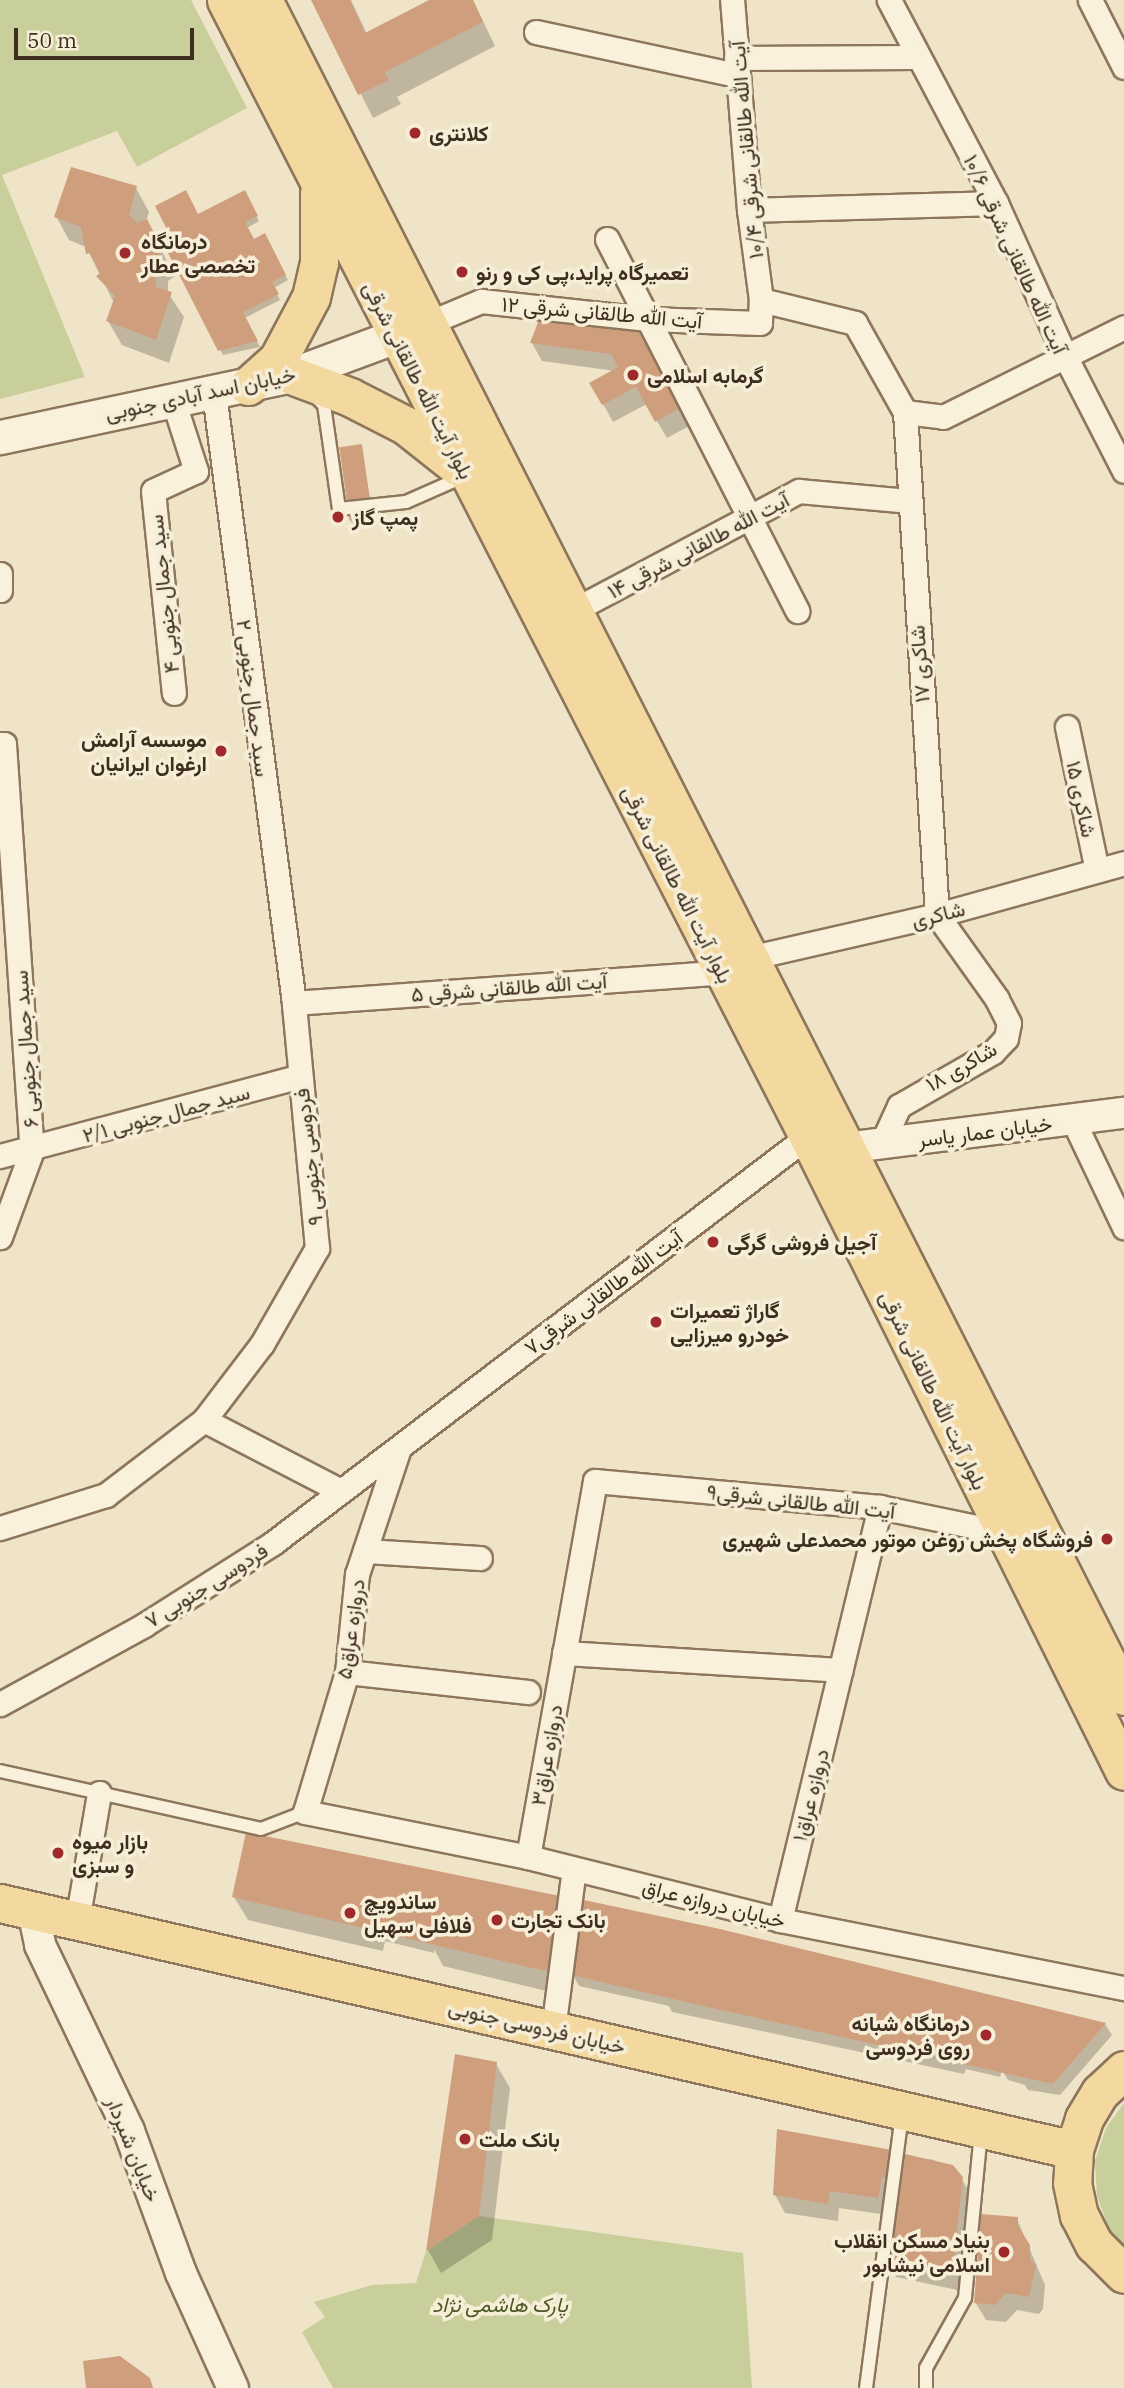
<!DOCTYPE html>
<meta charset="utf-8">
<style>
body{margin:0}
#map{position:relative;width:1124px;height:2388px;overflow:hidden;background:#f0e4c8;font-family:"IBM Plex Serif",Vazirmatn,serif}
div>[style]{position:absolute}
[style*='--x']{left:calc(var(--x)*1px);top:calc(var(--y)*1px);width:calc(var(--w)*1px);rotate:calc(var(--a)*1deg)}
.green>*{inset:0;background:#c9cf9b}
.shadow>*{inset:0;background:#0003}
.building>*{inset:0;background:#cf9f7d;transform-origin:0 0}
.roads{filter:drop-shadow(2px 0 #8d765c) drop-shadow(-2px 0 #8d765c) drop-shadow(0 2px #8d765c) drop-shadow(0 -2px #8d765c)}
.service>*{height:12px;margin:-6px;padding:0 6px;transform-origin:6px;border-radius:6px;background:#faf1dc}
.minor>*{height:23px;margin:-11.5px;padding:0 11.5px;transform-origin:11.5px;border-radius:11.5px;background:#faf1dc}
.tertiary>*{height:30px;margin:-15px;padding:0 15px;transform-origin:15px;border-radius:15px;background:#faf1dc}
.secondary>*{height:33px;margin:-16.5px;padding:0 16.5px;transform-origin:16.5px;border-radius:16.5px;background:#faf1dc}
.primary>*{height:37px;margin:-18.5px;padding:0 18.5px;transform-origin:18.5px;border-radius:18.5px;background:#f3d9a0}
.dots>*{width:19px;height:19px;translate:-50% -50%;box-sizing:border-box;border:4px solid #f7eed8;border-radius:50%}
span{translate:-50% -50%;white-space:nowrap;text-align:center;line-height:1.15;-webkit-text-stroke:7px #f7eed8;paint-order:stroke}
.poi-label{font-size:21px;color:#3d2e20;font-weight:700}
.left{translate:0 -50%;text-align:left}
.right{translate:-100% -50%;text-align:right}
.street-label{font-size:21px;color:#3d2e20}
.park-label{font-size:21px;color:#4d5a26;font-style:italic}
.scale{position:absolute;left:14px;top:28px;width:180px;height:32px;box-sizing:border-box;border:4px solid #3d2e20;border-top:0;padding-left:9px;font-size:21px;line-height:24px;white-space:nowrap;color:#3d2e20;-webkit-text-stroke:5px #f7eed8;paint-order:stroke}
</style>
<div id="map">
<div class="green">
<i style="clip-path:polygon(0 0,191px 0,247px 108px,137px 167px,117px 131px,2px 175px,85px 377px,0 399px)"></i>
<i style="clip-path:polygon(1124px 2103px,1124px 2246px,1110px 2230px,1097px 2197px,1095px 2161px,1106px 2128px)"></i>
<i style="clip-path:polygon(479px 2216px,743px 2253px,752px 2388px,333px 2388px,302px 2332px,325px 2317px,314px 2302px,372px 2285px,416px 2283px,426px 2251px)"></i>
</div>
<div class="shadow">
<i style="clip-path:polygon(313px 0,351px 0,367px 34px,433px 0,473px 0,495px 46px,397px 97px,401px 104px,373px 118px)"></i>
<i style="clip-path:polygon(136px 188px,149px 212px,146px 222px,175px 276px,168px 281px,168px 293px,184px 317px,169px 363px,122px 345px,108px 321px,114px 303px,86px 247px,69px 240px,56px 216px)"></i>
<i style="clip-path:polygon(244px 192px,259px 221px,247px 228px,253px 241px,264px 236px,288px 280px,274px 288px,280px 300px,245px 318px,260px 347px,223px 355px,171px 254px,179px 249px,197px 216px)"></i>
<i style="clip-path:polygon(541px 319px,648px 352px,689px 426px,667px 438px,647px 404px,613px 422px,592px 384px,615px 371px,542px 361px,532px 343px)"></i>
<i style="clip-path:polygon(361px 445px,374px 522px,353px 525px,350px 519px)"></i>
<i style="clip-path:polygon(388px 1862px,564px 1898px,572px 1956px,799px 1951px,1105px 2024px,1112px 2035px,1060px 2095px,1028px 2090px,1025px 2085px,1008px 2080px,1002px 2070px,1000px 2077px,966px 2069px,964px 2074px,672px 2012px,669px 2006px,579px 1986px,570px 1970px,559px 1994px,443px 1966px,434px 1949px,434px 1953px,385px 1941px,383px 1951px,248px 1920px,234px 1897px)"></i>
<i style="clip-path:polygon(457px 2056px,496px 2064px,510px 2088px,492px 2240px,441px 2273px,428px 2250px)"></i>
<i style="clip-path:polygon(891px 2152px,904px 2173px,906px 2156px,934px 2160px,961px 2178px,972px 2197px,962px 2291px,896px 2277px,889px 2265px,900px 2195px,891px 2195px,888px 2215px,839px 2208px,838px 2221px,785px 2213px,775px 2195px)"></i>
<i style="clip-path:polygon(1017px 2219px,1045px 2285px,1043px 2309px,1039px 2314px,1017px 2310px,1006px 2322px,986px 2320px,975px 2302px)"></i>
</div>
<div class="building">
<i style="clip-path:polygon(311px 0,350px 0,365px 33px,429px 0,473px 0,483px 22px,385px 72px,389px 80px,358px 95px)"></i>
<i style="clip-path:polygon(71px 167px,137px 186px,129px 215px,138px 223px,147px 219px,163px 251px,155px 257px,156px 287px,172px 292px,156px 340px,106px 321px,115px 296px,96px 276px,100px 273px,90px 253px,86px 254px,81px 227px,54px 217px)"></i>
<i style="clip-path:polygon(186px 190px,198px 214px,245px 190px,258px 216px,245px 222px,254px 239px,265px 233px,286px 275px,272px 282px,279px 294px,243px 312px,258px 341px,218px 351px,168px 253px,177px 249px,155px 206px)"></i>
<i style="clip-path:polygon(540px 317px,639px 332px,680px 408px,655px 422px,636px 387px,602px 405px,589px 383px,618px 367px,611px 354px,530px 343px)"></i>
<i style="left:362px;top:444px;width:74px;height:23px;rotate:82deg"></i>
<i style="clip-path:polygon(246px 1832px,565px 1897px,555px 1960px,545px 1971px,232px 1897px)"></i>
<i style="clip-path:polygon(584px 1900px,720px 1929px,1106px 2023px,1053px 2084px,703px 2006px,571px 1975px)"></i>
<i style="clip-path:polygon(455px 2054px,497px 2062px,479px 2216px,426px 2251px)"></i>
<i style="clip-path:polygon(777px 2129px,892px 2150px,889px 2177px,882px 2177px,878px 2198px,830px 2191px,828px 2204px,773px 2195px)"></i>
<i style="clip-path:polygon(905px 2154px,953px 2165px,963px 2177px,952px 2274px,887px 2265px)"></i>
<i style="clip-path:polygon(981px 2214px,1018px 2217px,1018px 2226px,1030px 2245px,1030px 2260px,1036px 2265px,1029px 2297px,1006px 2293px,995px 2305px,974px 2303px)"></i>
<i style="clip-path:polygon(120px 2356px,150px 2378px,153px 2388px,86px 2388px,83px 2361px)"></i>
</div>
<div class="roads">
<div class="service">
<i style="--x:315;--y:396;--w:13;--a:45"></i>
<i style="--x:324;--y:405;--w:105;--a:81.8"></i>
<i style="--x:339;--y:509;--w:67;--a:-6"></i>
<i style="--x:406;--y:502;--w:62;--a:-23.7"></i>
<i style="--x:0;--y:1771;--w:267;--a:12.5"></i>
<i style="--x:261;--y:1829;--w:47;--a:-21.1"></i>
<i style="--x:866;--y:2388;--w:276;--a:-82.5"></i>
<i style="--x:926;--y:2388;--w:20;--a:-90"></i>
<i style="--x:926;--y:2368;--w:80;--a:-60.9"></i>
<i style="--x:965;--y:2298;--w:167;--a:-84.5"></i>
</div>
<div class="minor">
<i style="--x:889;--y:0;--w:229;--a:62.2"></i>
<i style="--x:996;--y:203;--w:168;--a:65.7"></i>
<i style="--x:1065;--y:356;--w:129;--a:62.8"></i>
<i style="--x:1090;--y:0;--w:75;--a:63.1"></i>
<i style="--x:536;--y:32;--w:206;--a:12.1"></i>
<i style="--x:736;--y:58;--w:179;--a:-0.3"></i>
<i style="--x:749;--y:210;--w:247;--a:-1.6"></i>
<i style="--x:607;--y:239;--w:418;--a:62.9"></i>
<i style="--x:761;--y:300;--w:97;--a:13.7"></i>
<i style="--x:855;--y:323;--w:102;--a:60.7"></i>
<i style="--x:905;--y:412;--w:38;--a:7"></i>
<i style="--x:943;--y:417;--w:202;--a:-26.4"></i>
<i style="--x:426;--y:324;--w:60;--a:-22.7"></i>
<i style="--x:481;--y:301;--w:168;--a:6.2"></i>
<i style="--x:648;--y:319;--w:112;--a:2"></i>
<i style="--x:760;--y:323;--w:23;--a:-88"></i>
<i style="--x:761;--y:300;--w:91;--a:-97.6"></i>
<i style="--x:749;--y:210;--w:211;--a:-94.6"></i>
<i style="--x:173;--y:400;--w:75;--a:72.1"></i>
<i style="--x:196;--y:471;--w:47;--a:155.1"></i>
<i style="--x:153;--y:491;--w:203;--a:84.1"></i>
<i style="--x:0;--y:574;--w:16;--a:90"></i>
<i style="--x:574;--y:610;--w:255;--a:-27.9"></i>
<i style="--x:799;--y:491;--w:109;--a:5.2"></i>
<i style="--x:1067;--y:727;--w:146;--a:78.2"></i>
<i style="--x:0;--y:744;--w:4;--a:0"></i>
<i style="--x:4;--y:744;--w:407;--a:86.1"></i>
<i style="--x:32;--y:1150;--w:93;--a:110.2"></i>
<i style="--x:749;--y:958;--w:193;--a:-12.9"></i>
<i style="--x:937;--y:915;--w:194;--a:-15.5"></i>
<i style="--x:294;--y:1003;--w:430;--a:-4.1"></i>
<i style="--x:1073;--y:1120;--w:119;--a:64.5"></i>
<i style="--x:882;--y:1143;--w:41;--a:-65.3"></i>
<i style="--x:899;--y:1106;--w:108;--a:-29.9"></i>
<i style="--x:993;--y:1052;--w:19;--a:-47"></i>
<i style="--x:1006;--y:1038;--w:15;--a:-79"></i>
<i style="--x:1009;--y:1023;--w:27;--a:-117"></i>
<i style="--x:997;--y:999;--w:103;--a:-125.5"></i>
<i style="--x:937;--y:915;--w:504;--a:-93.64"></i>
<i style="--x:0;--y:1156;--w:310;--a:-14.9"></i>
<i style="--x:204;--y:1420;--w:154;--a:27.4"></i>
<i style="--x:399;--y:1448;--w:133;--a:108.4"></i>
<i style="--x:357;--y:1574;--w:99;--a:95.8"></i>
<i style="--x:347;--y:1672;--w:146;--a:106.7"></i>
<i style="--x:305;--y:1812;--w:227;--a:11.4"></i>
<i style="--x:528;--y:1857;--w:260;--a:14"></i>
<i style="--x:780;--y:1920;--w:351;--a:11.2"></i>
<i style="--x:0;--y:1528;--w:111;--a:-17.3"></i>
<i style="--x:106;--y:1495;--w:123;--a:-37.4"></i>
<i style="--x:204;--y:1420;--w:96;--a:-52.7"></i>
<i style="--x:262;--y:1344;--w:111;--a:-60.2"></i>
<i style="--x:317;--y:1248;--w:246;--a:-95.4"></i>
<i style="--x:294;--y:1003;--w:615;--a:-97.47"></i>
<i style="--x:365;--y:1551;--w:115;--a:3.5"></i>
<i style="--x:564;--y:1653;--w:277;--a:3.5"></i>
<i style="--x:347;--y:1672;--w:182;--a:6.3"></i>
<i style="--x:0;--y:1704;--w:164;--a:-28.7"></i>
<i style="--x:144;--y:1625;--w:153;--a:-32.4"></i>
<i style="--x:273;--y:1543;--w:672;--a:-37.26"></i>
<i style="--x:528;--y:1857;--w:382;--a:-79.9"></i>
<i style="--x:595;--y:1481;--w:286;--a:5.2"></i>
<i style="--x:880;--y:1507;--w:129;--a:11.7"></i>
<i style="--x:780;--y:1920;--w:425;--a:-76.4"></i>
<i style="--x:77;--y:1921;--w:130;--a:-80.2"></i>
<i style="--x:553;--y:2030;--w:162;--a:-82.6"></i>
</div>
<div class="tertiary">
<i style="--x:845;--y:1148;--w:281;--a:-7.2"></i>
<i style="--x:33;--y:1911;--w:35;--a:78"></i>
<i style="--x:40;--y:1945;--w:206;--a:64.4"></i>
<i style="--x:129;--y:2131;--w:151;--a:69.9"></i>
<i style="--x:181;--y:2273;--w:126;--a:65.7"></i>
</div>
<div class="secondary">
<i style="--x:0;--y:437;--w:298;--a:-12"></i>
<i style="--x:291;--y:375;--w:112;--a:-20.4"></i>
</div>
<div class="primary">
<i style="--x:226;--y:0;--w:1276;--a:62.87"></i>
<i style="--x:808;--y:1136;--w:709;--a:63.54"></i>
<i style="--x:263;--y:0;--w:1902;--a:63.08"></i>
<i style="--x:291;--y:375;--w:63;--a:20.4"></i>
<i style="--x:350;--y:397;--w:62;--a:27"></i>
<i style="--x:405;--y:425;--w:66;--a:38.3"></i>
<i style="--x:248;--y:386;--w:40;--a:-42"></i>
<i style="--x:278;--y:359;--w:70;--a:-62"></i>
<i style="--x:311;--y:297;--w:35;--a:-77"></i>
<i style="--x:319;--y:263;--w:70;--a:-90"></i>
<i style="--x:0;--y:1903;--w:1102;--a:12.95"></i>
<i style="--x:1124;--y:2070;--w:33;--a:137"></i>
<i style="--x:1100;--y:2092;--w:31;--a:121"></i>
<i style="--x:1084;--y:2119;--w:33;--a:108"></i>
<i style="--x:1074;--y:2150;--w:33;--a:93"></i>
<i style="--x:1072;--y:2183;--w:33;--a:78"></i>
<i style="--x:1079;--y:2215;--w:33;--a:63"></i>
<i style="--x:1094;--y:2244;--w:42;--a:45"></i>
</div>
</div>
<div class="dots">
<i style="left:415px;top:133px;background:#9e2a2b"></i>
<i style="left:125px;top:253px;background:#9e2a2b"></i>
<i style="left:462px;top:272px;background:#9e2a2b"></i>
<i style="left:633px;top:375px;background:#9e2a2b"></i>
<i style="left:338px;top:517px;background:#9e2a2b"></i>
<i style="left:221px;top:751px;background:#9e2a2b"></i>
<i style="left:713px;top:1242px;background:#9e2a2b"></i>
<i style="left:656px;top:1322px;background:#9e2a2b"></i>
<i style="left:1107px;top:1539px;background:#9e2a2b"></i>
<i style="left:58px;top:1853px;background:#9e2a2b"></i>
<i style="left:350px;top:1913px;background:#9e2a2b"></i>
<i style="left:497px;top:1920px;background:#9e2a2b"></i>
<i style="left:986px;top:2035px;background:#9e2a2b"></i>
<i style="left:465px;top:2139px;background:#9e2a2b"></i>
<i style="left:1004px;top:2252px;background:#9e2a2b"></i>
</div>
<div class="poi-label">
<span class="left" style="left:429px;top:133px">کلانتری</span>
<span class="left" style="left:141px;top:253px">درمانگاه<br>تخصصی عطار</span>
<span class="left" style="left:476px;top:272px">تعمیرگاه پراید،پی کی و رنو</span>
<span class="left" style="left:647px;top:375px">گرمابه اسلامی</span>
<span class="left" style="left:352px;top:517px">پمپ گاز</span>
<span class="right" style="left:207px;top:751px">موسسه آرامش<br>ارغوان ایرانیان</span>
<span class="left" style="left:727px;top:1242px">آجیل فروشی گرگی</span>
<span class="left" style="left:670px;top:1322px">گاراژ تعمیرات<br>خودرو میرزایی</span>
<span class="right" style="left:1093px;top:1539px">فروشگاه پخش روغن موتور محمدعلی شهیری</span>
<span class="left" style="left:72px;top:1853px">بازار میوه<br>و سبزی</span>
<span class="left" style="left:364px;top:1913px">ساندویچ<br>فلافلی سهیل</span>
<span class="left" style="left:511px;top:1920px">بانک تجارت</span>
<span class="right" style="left:970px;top:2035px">درمانگاه شبانه<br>روی فردوسی</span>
<span class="left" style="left:479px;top:2139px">بانک ملت</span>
<span class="right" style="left:990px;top:2252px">بنیاد مسکن انقلاب<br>اسلامی نیشابور</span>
</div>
<div class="street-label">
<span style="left:746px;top:150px;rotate:-95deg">آیت الله طالقانی شرقی ۱۰/۴</span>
<span style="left:1016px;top:254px;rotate:65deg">آیت الله طالقانی شرقی ۱۰/۶</span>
<span style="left:602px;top:312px;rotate:5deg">آیت الله طالقانی شرقی ۱۲</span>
<span style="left:419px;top:380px;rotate:63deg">بلوار آیت الله طالقانی شرقی</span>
<span style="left:200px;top:393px;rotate:-12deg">خیابان اسد آبادی جنوبی</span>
<span style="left:698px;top:545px;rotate:-28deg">آیت الله طالقانی شرقی ۱۴</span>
<span style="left:163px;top:594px;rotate:-96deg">سید جمال جنوبی ۴</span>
<span style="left:919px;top:664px;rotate:-94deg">شاکری ۱۷</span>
<span style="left:254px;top:698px;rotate:83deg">سید جمال جنوبی ۲</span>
<span style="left:1082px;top:799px;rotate:78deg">شاکری ۱۵</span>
<span style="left:678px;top:884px;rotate:63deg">بلوار آیت الله طالقانی شرقی</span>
<span style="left:938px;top:914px;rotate:-14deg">شاکری</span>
<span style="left:509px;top:987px;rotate:-4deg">آیت الله طالقانی شرقی ۵</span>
<span style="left:25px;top:1049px;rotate:-94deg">سید جمال جنوبی ۶</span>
<span style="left:961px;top:1066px;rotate:-30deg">شاکری ۱۸</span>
<span style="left:166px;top:1113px;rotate:-15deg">سید جمال جنوبی ۲/۱</span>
<span style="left:985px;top:1131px;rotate:-7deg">خیابان عمار یاسر</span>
<span style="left:308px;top:1157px;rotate:-96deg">فردوسی جنوبی ۹</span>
<span style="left:603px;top:1292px;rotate:-37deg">آیت الله طالقانی شرقی۷</span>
<span style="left:934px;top:1390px;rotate:64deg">بلوار آیت الله طالقانی شرقی</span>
<span style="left:801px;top:1501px;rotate:6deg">آیت الله طالقانی شرقی۹</span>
<span style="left:206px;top:1585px;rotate:-32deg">فردوسی جنوبی ۷</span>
<span style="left:350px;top:1629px;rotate:-82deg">دروازه عراق۵</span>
<span style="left:546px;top:1755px;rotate:-80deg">دروازه عراق۳</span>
<span style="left:810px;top:1795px;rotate:-76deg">دروازه عراق۱</span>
<span style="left:714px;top:1903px;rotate:14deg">خیابان دروازه عراق</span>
<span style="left:537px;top:2026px;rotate:13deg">خیابان فردوسی جنوبی</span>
<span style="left:134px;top:2149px;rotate:68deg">خیابان شیردار</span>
</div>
<div class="park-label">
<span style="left:500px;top:2304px">پارک هاشمی نژاد</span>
</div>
<div class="scale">50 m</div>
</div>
